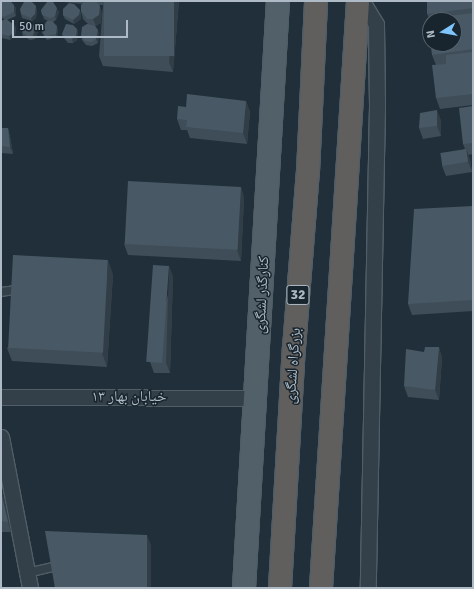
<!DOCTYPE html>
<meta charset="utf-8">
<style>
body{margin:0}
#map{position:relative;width:474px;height:589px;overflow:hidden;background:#202f39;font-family:Signika,"Noto Naskh Arabic",sans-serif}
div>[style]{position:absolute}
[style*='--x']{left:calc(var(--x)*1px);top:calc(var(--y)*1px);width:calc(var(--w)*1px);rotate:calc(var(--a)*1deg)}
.roads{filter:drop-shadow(1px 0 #515e67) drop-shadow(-1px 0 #515e67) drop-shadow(0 1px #515e67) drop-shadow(0 -1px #515e67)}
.service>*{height:8px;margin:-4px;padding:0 4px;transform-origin:4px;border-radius:4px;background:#344049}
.minor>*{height:15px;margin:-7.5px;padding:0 7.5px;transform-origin:7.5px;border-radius:7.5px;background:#344049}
.primary>*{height:22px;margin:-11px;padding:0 11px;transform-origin:11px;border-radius:11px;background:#526069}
.trunk>*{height:22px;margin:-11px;padding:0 11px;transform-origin:11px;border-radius:11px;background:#605f5d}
.wall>*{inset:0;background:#3e4d57}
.shaded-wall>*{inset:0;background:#323e47}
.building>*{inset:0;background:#485965;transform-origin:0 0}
span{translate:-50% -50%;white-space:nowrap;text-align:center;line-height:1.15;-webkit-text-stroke:3px #19252e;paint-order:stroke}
.shield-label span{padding:1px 3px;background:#19252e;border:1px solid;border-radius:3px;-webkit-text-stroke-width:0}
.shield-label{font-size:14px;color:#aebbc6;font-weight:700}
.street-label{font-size:15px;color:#aebbc6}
.frame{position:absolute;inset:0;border:2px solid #aebbc6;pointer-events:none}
.north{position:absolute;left:422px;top:12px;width:40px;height:40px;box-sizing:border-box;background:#19252e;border:1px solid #55616b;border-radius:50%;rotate:259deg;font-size:11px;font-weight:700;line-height:16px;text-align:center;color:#aebbc6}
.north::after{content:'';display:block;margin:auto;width:14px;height:18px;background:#7fc4fa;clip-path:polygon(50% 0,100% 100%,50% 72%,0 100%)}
.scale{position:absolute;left:12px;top:20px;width:116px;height:18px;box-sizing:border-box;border:2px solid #aebbc6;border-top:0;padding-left:5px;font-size:12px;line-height:14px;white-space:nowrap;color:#aebbc6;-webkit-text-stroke:3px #19252e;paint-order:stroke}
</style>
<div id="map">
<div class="roads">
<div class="service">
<i style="--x:1;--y:292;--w:15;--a:-8"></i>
<i style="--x:27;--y:573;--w:27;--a:-13"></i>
</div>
<div class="minor">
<i style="--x:362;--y:1;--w:27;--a:59"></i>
<i style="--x:376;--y:24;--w:82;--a:89.3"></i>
<i style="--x:377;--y:106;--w:482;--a:91.1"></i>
<i style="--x:1;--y:397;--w:255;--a:0.2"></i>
<i style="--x:1;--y:437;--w:154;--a:79.1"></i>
</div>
<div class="primary">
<i style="--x:244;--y:588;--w:588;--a:-86.69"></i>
</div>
<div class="trunk">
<i style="--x:280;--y:588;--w:240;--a:-86.7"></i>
<i style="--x:294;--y:348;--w:177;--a:-85.5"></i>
<i style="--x:308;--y:172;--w:171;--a:-87.3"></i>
<i style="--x:321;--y:588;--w:588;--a:-86.39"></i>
</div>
</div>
<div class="wall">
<i style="clip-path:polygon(53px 1px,179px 1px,173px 72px,103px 66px,99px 56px,103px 5px,99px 5px,101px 23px,95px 26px,99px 34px,98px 43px,92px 46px,86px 45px,82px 40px,81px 36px,88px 24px,83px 19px,81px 11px,83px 4px)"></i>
<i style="clip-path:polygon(473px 1px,473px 105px,440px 109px,436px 98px,436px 65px,432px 55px,429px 18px,427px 14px)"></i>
<i style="clip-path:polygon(1px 2px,16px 8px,16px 16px,7px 20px,14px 25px,16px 28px,15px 36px,10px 40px,2px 38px,1px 36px,1px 21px,5px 20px,1px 17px)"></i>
<i style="clip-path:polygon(37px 10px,36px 18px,32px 21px,22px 18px,21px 14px)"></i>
<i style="clip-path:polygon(41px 10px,59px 12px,56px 20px,53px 22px,58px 30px,57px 37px,47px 40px,42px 33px,41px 29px,48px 21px,44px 19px)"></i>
<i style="clip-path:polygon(81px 13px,81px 19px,74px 24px,65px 19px,63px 15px)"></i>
<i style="clip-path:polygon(77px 29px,78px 32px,77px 40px,73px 43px,68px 43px,63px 37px,62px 34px)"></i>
<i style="clip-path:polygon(22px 32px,38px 32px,35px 39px,30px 40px,23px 36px)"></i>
<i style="clip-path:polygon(246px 101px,250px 112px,247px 144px,190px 138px,187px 130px,181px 130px,177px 119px,186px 107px)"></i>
<i style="clip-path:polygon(473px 106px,473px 154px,468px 155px,470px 159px,472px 172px,446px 176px,442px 166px,465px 149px,463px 144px)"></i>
<i style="clip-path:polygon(441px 120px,441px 136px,423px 139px,419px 128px)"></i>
<i style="clip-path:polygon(1px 128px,8px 128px,10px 136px,13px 154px,1px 153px)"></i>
<i style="clip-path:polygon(241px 187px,244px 198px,241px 261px,128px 255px,124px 244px)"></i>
<i style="clip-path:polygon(473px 206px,473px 311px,412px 315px,408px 304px)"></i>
<i style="clip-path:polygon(113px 274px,107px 367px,12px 361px,7px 348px)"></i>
<i style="clip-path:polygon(173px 276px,170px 373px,154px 373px,150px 362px)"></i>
<i style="clip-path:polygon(439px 347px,442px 358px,439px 400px,408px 397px,404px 386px,424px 352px)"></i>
<i style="clip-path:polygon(1px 492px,3px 493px,11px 532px,1px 532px)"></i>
</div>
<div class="shaded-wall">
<i style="clip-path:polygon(174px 1px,179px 1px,173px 72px,169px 62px)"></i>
<i style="clip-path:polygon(14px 5px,16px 8px,16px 16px,14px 12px)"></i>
<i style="clip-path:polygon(36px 6px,37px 10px,36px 18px,32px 21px,31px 18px)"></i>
<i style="clip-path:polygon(100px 6px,102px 13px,101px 23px,96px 26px,93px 19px)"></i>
<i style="clip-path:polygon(57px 8px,59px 12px,56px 20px,55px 16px)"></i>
<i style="clip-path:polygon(80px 10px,81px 13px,81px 19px,74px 24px,73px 20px)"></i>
<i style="clip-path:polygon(14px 25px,16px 28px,15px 36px,10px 40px,9px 36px)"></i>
<i style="clip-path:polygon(57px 26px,58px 30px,57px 37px,56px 34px)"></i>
<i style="clip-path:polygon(36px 28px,38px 32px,35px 39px,33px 35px)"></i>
<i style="clip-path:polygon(77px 29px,78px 32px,77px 40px,73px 43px,72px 39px)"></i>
<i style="clip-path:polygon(98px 30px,99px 34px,98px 43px,96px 39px)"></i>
<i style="clip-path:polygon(246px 101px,250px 112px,247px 144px,243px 133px)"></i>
<i style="clip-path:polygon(437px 110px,441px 120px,441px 136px,437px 126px)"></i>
<i style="clip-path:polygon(8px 128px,10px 136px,13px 154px,10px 147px)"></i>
<i style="clip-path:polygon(466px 149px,470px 159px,472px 172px,468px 162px)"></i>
<i style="clip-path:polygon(241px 187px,244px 198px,241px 261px,237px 250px)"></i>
<i style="clip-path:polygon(108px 260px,113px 274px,107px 367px,102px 353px)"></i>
<i style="clip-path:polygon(169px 266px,173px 276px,170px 373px,166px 363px)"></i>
<i style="clip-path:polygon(439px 347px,442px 358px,439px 400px,435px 390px)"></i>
<i style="clip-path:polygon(1px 488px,3px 493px,11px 532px,8px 522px,1px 492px)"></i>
<i style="clip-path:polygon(147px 535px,151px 545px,151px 588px,147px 588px)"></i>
</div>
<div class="building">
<i style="clip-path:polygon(2px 1px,10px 1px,14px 5px,14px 12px,4px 17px,1px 15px,1px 2px)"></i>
<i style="clip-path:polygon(85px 1px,96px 1px,100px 6px,99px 15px,93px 19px,87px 19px,81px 11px,81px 5px)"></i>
<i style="left:104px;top:1px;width:70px;height:55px"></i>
<i style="clip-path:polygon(427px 1px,473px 1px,473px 8px,427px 14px)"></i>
<i style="clip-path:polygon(24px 2px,32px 2px,36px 6px,35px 14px,31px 18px,21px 14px,20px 9px)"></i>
<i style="clip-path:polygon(47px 2px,53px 2px,57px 8px,55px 16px,50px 18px,42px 15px,41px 10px)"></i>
<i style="clip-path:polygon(69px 3px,74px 4px,80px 10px,79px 15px,73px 20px,63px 15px,63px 9px)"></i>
<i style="clip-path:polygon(473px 13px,473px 49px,432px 55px,431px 44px,454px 44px,454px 20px,430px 20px,430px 33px,429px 18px)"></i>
<i style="clip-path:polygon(6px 19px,14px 25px,14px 33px,9px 36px,1px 34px,1px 21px)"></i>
<i style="clip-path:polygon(29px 21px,36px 28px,33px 35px,28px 36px,22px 32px,21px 27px)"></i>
<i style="clip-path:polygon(47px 21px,52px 21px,57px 26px,56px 34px,45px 36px,41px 29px)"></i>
<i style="clip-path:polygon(66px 24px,73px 25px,77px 29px,76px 36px,72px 39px,67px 39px,62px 34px)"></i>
<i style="clip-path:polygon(87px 24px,95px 26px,98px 30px,96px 39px,91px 42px,85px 41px,81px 36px,82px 27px)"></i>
<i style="clip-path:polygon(473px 52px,473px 94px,436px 98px,432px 65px,446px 64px,446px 55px)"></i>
<i style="clip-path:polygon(187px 94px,246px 101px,243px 133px,186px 127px,187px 120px,177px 119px,178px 106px,186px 107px)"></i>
<i style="clip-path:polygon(473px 106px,473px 143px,463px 144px,459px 108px)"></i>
<i style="clip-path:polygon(437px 110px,437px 126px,419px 128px,420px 113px)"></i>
<i style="clip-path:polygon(1px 128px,8px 128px,10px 147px,1px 146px)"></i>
<i style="left:466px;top:149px;width:13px;height:26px;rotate:81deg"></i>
<i style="left:128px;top:181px;width:113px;height:63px;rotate:3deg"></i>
<i style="clip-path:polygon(473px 206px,473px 300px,408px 304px,414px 209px)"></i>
<i style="left:13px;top:255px;width:95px;height:93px;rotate:3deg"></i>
<i style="left:153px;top:265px;width:16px;height:97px;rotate:4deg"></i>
<i style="clip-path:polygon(425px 347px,439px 347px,435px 390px,404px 386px,406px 349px,424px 352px)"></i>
<i style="clip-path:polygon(1px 492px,8px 522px,1px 521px)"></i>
<i style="clip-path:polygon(45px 531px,147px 535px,147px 588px,55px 588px)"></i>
</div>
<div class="shield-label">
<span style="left:298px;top:295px">32</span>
</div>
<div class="street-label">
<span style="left:262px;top:295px;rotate:-87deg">کنارگذر لشگری</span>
<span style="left:293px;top:366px;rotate:-86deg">بزرگراه لشگری</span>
<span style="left:129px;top:397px">خیابان بهار ۱۳</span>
</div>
<div class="frame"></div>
<div class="north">N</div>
<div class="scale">50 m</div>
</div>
